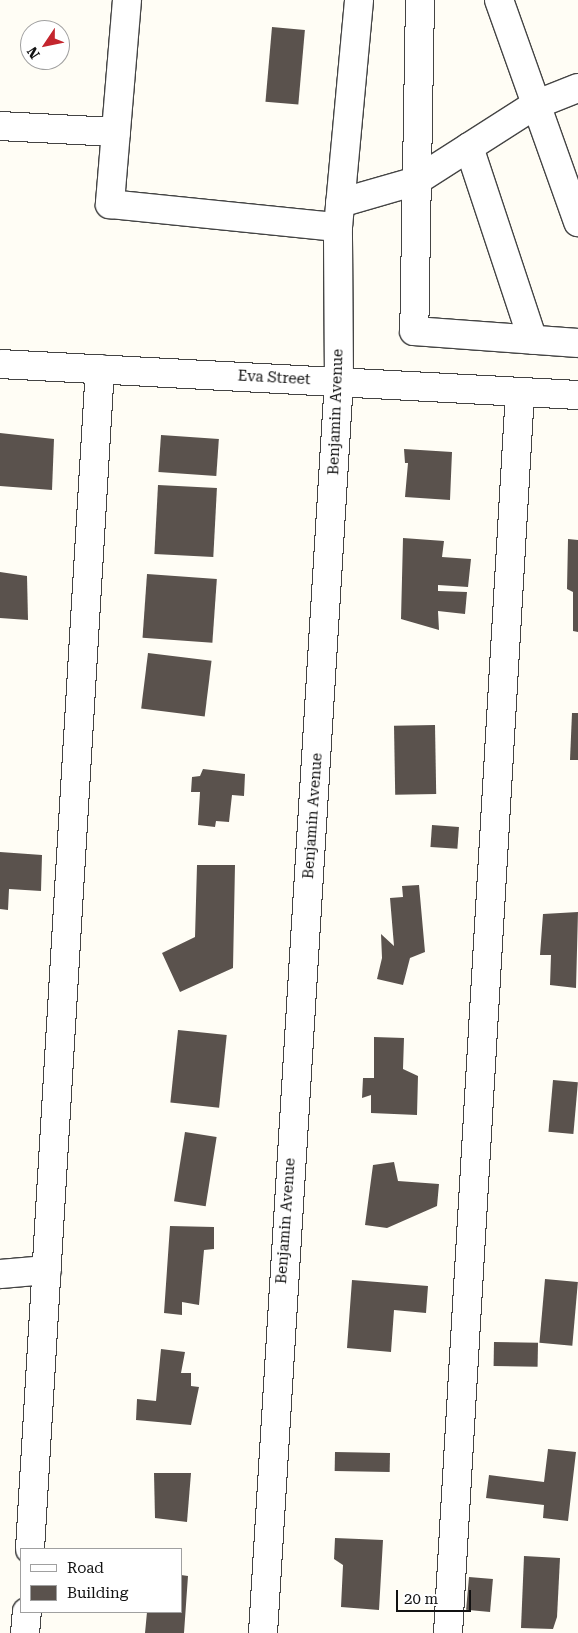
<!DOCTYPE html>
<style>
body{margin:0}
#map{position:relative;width:578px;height:1633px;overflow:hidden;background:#fffdf5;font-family:"Roboto Serif",serif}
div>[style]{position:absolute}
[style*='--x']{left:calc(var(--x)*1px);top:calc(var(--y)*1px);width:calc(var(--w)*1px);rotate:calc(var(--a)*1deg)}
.building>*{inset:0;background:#5a524d;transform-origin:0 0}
.roads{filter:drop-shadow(1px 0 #444) drop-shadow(-1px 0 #444) drop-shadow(0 1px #444) drop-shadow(0 -1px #444)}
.minor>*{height:28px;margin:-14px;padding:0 14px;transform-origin:14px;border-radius:14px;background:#fff}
span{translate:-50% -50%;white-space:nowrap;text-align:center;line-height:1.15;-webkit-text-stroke:5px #fff;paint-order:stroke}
.street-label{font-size:15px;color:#111}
.legend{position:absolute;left:20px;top:1548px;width:162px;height:65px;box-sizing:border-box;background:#fff;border:1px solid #a0a0a0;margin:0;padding:6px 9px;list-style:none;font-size:15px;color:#111}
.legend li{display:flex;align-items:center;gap:10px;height:25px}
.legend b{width:25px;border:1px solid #a0a0a0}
.north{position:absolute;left:20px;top:20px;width:50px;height:50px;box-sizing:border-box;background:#fff;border:1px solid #a0a0a0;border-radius:50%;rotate:236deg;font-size:14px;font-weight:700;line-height:20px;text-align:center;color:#111}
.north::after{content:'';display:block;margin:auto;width:18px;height:22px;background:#c4262e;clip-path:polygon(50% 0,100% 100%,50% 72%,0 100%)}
.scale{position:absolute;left:396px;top:1590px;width:75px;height:22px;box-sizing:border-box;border:2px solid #111;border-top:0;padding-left:6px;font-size:15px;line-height:18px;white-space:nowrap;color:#111;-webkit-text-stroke:4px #fff;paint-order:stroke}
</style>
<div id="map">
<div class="building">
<i style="left:272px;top:27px;width:33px;height:75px;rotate:5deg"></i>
<i style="clip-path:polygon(0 433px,54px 439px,52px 490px,0 486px)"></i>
<i style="left:161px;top:435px;width:58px;height:37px;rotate:4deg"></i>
<i style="clip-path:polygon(404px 449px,452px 452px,450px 500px,405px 497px,408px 463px,405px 463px)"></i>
<i style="left:158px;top:485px;width:59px;height:69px;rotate:3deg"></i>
<i style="clip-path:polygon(403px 538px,444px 541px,442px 557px,471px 559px,468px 587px,438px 585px,438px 591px,467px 592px,465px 614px,438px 611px,439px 630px,401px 619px)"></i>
<i style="clip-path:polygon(568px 539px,578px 540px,578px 632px,573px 631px,573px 592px,567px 589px)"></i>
<i style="clip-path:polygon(0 572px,27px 576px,28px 620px,0 618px)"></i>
<i style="left:147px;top:574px;width:70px;height:64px;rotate:4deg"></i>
<i style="left:148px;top:653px;width:64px;height:56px;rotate:7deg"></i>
<i style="clip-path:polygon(572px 713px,578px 713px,578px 760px,570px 760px)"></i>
<i style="left:435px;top:725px;width:69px;height:41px;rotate:89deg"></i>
<i style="clip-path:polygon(203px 769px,245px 774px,244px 796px,232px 795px,229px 822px,216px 821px,215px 827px,198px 825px,200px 792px,191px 792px,192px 777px,200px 776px)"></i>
<i style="left:432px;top:825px;width:27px;height:22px;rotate:4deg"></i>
<i style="clip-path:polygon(0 852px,42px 855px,41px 891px,9px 889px,8px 910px,0 909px)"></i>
<i style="clip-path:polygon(197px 865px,235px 865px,233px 968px,180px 992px,162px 953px,195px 937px)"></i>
<i style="clip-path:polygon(419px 885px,425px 952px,410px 958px,403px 985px,377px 979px,382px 958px,381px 934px,394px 946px,390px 898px,403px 897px,402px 886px)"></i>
<i style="clip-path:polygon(578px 912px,576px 988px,550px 985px,551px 955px,540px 955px,543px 914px)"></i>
<i style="left:178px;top:1030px;width:49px;height:73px;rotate:6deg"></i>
<i style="clip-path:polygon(374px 1037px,404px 1038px,403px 1069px,418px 1076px,417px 1115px,371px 1113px,371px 1095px,362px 1098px,363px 1078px,374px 1078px)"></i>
<i style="left:553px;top:1080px;width:25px;height:52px;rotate:5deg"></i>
<i style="left:185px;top:1132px;width:32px;height:70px;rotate:9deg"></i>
<i style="clip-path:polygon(394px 1162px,398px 1181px,439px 1184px,437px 1206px,387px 1228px,365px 1225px,373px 1165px)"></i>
<i style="clip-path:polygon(170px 1226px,214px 1227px,214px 1249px,204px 1250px,199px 1305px,182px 1302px,182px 1315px,164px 1313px)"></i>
<i style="left:545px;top:1279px;width:33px;height:64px;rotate:5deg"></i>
<i style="clip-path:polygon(352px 1280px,428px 1286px,426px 1313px,394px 1310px,391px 1352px,347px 1348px)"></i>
<i style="left:494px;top:1342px;width:44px;height:24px;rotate:1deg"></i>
<i style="clip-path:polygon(161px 1349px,185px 1352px,181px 1373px,191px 1373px,191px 1386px,199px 1387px,191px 1425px,136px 1420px,137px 1399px,156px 1401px)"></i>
<i style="clip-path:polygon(548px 1449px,576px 1452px,568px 1521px,543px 1518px,544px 1505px,486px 1498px,489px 1475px,544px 1482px)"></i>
<i style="left:335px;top:1452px;width:55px;height:19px;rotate:1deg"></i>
<i style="clip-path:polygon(154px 1473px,191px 1473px,187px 1522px,155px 1518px)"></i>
<i style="clip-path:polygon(335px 1538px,383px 1540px,379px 1610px,341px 1607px,343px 1565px,334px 1559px)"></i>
<i style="clip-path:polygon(524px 1556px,560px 1558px,557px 1617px,553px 1629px,521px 1628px)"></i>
<i style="clip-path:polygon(181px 1575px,188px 1576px,184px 1633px,145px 1633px,147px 1612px,181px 1612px)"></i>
<i style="left:469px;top:1577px;width:24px;height:33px;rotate:5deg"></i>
</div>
<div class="roads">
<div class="minor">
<i style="--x:127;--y:0;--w:205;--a:94.8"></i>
<i style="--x:110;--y:204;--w:229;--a:5.8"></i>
<i style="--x:420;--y:0;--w:331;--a:91"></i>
<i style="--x:414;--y:331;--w:164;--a:4.2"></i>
<i style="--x:499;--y:0;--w:236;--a:70.4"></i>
<i style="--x:0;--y:126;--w:116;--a:3"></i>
<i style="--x:469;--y:147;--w:203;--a:71.7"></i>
<i style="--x:340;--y:203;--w:79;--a:-16.1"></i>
<i style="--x:416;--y:181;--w:141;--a:-32.6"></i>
<i style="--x:535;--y:105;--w:46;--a:-21.6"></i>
<i style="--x:0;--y:364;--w:579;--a:3.07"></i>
<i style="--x:0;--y:1274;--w:47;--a:-4.9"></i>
<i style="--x:30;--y:1549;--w:1182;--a:-86.61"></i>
<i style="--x:25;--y:1633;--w:21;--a:-85"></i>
<i style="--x:263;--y:1633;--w:1254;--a:-86.53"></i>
<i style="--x:339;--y:381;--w:154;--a:-90.4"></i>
<i style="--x:338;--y:227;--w:228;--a:-84.7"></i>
<i style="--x:448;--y:1633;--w:1242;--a:-86.68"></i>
</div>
</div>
<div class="street-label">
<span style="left:274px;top:378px;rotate:3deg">Eva Street</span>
<span style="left:336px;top:412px;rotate:-88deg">Benjamin Avenue</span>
<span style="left:313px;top:816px;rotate:-86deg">Benjamin Avenue</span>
<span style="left:286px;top:1221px;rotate:-86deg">Benjamin Avenue</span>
</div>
<ul class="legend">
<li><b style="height:6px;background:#fff"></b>Road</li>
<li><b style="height:14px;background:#5a524d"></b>Building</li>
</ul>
<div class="north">N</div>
<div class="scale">20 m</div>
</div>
